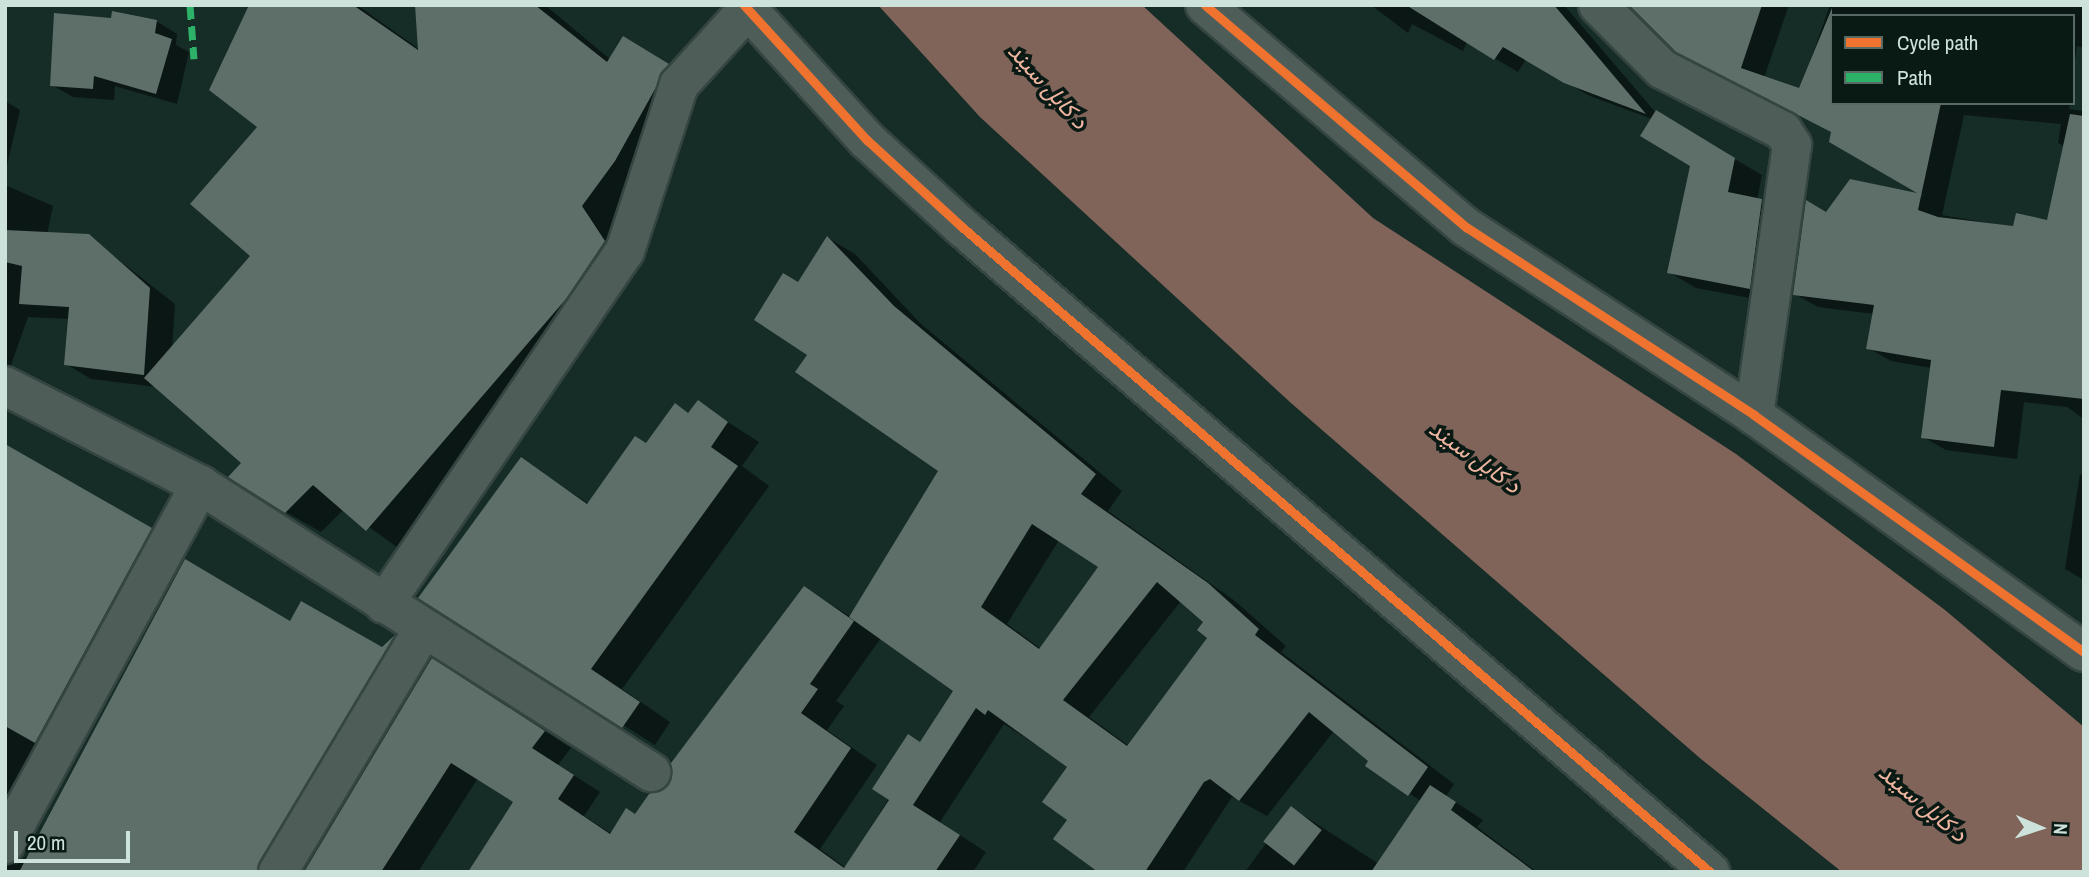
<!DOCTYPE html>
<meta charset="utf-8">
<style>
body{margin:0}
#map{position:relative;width:2089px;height:877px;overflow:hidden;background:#162c26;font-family:"Archivo Narrow",Vazirmatn,sans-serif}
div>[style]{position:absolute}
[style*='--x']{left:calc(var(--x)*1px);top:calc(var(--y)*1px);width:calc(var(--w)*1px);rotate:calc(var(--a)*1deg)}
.water>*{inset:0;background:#80645a}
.shadow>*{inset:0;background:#0007}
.building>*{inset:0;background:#5e6f6a;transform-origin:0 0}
.roads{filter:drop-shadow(2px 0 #354541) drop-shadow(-2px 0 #354541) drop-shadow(0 2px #354541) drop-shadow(0 -2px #354541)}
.minor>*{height:38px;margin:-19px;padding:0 19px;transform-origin:19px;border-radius:19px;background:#4f5d59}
.quiet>*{height:7px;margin-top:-3.5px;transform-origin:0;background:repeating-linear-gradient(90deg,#2db169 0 14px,transparent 0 21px)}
.cycleway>*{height:9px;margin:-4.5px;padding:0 4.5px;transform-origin:4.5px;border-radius:4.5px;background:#ef722f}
span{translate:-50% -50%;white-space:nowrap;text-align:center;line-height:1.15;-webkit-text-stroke:7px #091a15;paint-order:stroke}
.water-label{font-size:23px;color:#f0b5a1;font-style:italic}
.frame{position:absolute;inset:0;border:7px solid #cde2db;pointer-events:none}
.legend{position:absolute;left:1830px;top:14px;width:245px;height:91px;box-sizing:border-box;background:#091a15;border:2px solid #576a64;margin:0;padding:9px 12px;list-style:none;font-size:21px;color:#cde2db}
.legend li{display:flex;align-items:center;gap:14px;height:35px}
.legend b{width:35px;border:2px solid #576a64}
.north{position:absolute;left:2005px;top:793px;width:70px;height:70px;-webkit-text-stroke:5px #091a15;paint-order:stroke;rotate:93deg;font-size:19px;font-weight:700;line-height:28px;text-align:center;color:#cde2db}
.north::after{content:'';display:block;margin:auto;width:24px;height:32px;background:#cde2db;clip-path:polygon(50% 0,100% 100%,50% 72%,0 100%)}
.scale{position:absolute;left:14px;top:831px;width:116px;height:32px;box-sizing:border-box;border:4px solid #cde2db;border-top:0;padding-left:9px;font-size:21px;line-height:24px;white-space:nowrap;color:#cde2db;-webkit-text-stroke:5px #091a15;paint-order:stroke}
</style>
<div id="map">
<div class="water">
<i style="clip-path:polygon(878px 5px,1142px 5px,1373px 218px,1736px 454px,1945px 610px,2084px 727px,2084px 872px,1842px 872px,1701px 759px,1291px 403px,980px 117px)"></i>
</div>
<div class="shadow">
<i style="clip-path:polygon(251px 5px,357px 5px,419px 49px,419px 5px,545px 5px,611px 60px,659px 59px,702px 85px,650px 181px,639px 262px,401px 550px,344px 509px,321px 532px,286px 512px,243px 463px,157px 387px,91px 379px,66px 364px,69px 319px,28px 317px,5px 382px,5px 185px,53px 206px,47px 234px,88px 236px,175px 304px,172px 349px,253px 256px,259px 127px)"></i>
<i style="clip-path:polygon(1371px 5px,1564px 5px,1656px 113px,1762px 175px,1757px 200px,1789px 217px,1777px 303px,1696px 288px,1669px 272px,1692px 165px,1652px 119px,1590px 96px,1526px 59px,1518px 72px,1467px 42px,1463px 51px,1412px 24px,1408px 33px)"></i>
<i style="clip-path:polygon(evenodd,1646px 5px,1789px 5px,1764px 78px,1800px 90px,1830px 5px,2084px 5px,2084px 48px,2077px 46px,2073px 74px,2073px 16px,1832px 16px,1832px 103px,2070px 103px,2069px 109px,2084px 111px,2084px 419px,2067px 407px,2024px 402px,2017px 459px,1946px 450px,1923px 437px,1932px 368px,1891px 361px,1868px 348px,1874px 314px,1818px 307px,1795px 294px,1827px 214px,1851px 181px,1925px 196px,1831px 141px,1833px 132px,1646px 5px,1964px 115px,2061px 124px,2058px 143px,2065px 147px,2048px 222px,2015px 228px,1942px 215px,1964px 115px)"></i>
<i style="clip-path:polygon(156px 21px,177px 34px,176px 45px,189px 52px,177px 104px,115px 86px,114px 100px,73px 97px,52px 85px)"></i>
<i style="clip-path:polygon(5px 101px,20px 110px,5px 174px)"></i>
<i style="clip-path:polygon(evenodd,828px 238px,855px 254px,921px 324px,1122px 491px,1108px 511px,1235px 601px,1286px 646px,1281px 652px,1454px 784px,1446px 796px,1483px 820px,1477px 827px,1537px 872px,1245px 872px,1292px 808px,1379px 864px,1421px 801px,1367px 766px,1370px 761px,1334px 731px,1267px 816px,1232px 797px,1183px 872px,1101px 872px,1069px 820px,1069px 766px,1004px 724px,940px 822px,986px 852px,973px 872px,470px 872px,515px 802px,478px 778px,418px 872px,306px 872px,459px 676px,571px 748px,558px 765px,600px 792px,584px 816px,612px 834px,671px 785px,805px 588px,851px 617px,940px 470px,809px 355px,799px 284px,828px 238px,1059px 540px,1100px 567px,1041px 649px,1007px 624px,1059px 540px,828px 238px,1181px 601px,1206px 622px,1209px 638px,1129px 746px,1089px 717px,1181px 601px,828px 238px,881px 638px,955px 691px,846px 868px,820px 849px,877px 765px,827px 730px,844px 706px,836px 701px,881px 638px)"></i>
<i style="clip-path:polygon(698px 403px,759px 442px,742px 466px,769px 486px,622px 689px,670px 722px,655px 745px,421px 597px,521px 459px,589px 504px)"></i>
<i style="clip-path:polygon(9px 448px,182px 548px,5px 798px,5px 454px)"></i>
<i style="clip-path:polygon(2080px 474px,2084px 475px,2084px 580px,2065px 569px)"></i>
<i style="clip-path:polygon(291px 623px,382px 649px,395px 637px,421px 652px,289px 872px,5px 872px,5px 829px,19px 839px,10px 862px,16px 865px)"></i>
</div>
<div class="building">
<i style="clip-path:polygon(249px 5px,353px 5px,418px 50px,415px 5px,535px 5px,607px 62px,623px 36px,669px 64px,615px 161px,582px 206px,605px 241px,566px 299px,366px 531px,313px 485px,285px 513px,228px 477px,241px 463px,144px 378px,250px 256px,190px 204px,257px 127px,209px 90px)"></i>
<i style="clip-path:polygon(1406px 5px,1554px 5px,1646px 114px,1564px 83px,1503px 47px,1494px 60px)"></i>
<i style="clip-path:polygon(1629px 5px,1762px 5px,1741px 68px,1799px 88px,1832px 8px,1832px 103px,1941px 103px,1918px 210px,1938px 217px,2013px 226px,2016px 213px,2047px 220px,2070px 114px,2084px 116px,2084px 399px,2001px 390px,1994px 447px,1921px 438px,1931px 360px,1866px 349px,1874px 305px,1793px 295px,1806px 200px,1826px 212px,1850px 179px,1917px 193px,1829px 142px,1831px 132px,1676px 52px)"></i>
<i style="clip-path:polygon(112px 11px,157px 20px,155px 33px,172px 39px,156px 94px,94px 76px,93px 89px,50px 86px,54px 13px,111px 18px)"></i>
<i style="clip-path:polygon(1656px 110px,1735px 158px,1728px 192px,1762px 199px,1750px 289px,1667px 273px,1690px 166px,1640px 136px)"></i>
<i style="clip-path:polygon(5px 230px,89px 234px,150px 288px,144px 375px,64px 365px,69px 307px,19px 304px,22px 266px,5px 262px)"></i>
<i style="clip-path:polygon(evenodd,827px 236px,894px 306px,1096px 474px,1081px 494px,1208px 583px,1259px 629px,1255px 635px,1428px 767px,1408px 796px,1365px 766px,1368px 761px,1309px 712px,1239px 801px,1210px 779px,1204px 782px,1145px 872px,1098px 872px,1053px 839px,1067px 820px,1042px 802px,1067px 767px,988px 710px,985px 715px,976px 708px,913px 805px,960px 835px,935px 872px,468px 872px,513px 802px,451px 763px,381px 872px,304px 872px,432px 658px,545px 731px,532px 748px,574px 775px,558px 799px,610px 834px,626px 808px,635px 814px,649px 794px,669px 784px,671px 763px,804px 586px,854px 621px,810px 684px,818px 689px,801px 713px,851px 748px,794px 832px,844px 868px,889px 800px,872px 789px,908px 734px,920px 742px,953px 691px,849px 617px,938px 471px,795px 372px,807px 355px,754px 320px,783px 273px,798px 282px,827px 236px,1032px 524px,1098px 567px,1039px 649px,981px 607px,1032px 524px,827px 236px,1157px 582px,1203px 622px,1197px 630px,1207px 638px,1127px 746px,1063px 700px,1157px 582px)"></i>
<i style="clip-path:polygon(698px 400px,728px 422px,711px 447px,738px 466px,591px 669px,640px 702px,622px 728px,418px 598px,521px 457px,587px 504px,635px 436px,646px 443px,675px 403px,688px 413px)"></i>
<i style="clip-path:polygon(5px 444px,152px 528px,35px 743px,5px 726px)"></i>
<i style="clip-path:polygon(185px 559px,290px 621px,301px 601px,382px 647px,395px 635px,256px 872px,19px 872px)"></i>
<i style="clip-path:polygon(1430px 785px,1456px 802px,1451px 810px,1535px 872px,1371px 872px)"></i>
<i style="left:1291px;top:806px;width:39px;height:45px;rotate:38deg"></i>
</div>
<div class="roads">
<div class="minor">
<i style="--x:744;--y:5;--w:183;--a:47.7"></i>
<i style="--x:867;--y:140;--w:129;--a:42.5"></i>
<i style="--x:962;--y:227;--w:988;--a:40.77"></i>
<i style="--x:1205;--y:5;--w:343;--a:40.4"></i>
<i style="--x:1466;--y:227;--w:344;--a:33.1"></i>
<i style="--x:1754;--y:415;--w:406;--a:35.7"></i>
<i style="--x:1598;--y:5;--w:91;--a:45"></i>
<i style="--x:1662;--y:69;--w:136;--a:27.1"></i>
<i style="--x:1783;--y:131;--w:17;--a:57"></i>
<i style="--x:1792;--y:145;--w:273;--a:98"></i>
<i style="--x:5;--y:386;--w:219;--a:26.9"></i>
<i style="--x:200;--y:485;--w:535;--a:32.47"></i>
<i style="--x:384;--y:604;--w:427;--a:-55.7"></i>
<i style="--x:625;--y:251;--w:175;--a:-72"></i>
<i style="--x:679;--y:85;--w:101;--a:-47.8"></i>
<i style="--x:5;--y:844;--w:409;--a:-61.5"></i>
<i style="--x:278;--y:872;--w:282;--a:-59.1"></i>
</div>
</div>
<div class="quiet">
<i style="--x:190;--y:5;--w:54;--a:85.8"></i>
</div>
<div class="cycleway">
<i style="--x:744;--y:5;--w:183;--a:47.7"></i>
<i style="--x:867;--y:140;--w:129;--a:42.5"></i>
<i style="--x:962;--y:227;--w:988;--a:40.77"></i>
<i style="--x:1205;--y:5;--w:343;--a:40.4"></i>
<i style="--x:1466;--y:227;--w:344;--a:33.1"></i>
<i style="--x:1754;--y:415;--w:406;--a:35.7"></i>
</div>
<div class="water-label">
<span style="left:1048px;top:86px;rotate:48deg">د کابل سيند</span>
<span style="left:1475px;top:457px;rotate:36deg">د کابل سيند</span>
<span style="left:1923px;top:803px;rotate:40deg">د کابل سيند</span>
</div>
<div class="frame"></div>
<ul class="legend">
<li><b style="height:9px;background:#ef722f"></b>Cycle path</li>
<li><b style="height:9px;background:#2db169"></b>Path</li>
</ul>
<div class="north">N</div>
<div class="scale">20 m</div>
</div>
